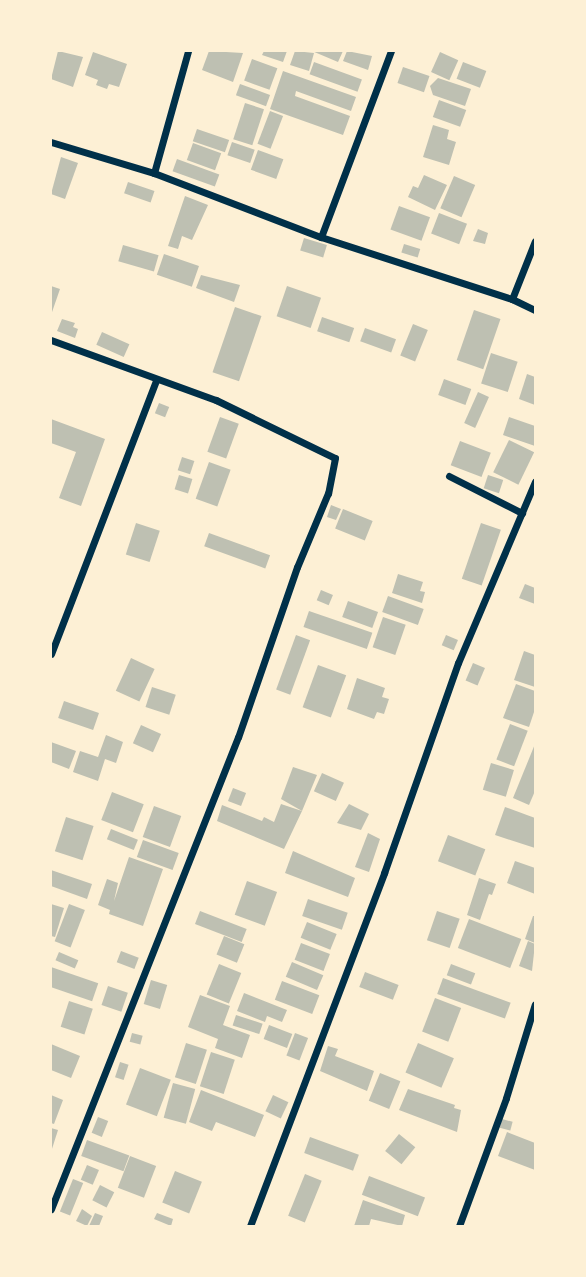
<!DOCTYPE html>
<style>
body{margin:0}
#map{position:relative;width:586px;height:1277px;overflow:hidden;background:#fdf0d5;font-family:"Golos Text",sans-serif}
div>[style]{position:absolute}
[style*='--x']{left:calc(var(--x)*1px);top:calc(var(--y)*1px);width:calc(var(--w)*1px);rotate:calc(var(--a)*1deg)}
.building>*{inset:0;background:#bec0b2;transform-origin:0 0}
.minor>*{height:7px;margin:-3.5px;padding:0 3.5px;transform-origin:3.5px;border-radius:3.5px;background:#003049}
span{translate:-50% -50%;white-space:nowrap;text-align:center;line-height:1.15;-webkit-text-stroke:5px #fdf0d5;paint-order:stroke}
.frame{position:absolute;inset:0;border:52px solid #fdf0d5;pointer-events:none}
</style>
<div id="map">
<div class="building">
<i style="clip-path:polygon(58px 51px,83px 57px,73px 87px,51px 79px)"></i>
<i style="clip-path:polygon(209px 51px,243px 53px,233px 82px,202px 70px)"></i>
<i style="clip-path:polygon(264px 51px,287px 51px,283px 62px,262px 55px)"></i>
<i style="clip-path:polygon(295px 51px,314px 53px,309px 71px,290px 65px)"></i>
<i style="clip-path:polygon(312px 51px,343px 51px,338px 62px)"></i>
<i style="clip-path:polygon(347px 51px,372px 56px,368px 70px,343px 61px)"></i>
<i style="clip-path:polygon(93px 52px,127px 64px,119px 87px,109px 84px,107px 89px,96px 85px,98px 80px,85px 75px)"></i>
<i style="left:440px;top:52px;width:20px;height:22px;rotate:24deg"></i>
<i style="left:252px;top:59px;width:27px;height:23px;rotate:20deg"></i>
<i style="left:314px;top:62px;width:51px;height:13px;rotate:20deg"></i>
<i style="left:463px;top:62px;width:25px;height:18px;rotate:21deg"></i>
<i style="left:403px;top:67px;width:28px;height:17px;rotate:19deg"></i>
<i style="clip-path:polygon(283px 71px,356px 97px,351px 111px,296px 91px,295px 96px,350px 116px,343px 135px,270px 109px)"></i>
<i style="clip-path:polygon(438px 78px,471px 89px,465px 106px,433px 95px,430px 86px)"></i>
<i style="left:240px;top:84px;width:32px;height:12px;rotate:20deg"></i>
<i style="left:439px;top:100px;width:29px;height:18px;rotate:20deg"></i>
<i style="left:245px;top:103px;width:20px;height:38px;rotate:18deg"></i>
<i style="left:270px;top:111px;width:14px;height:35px;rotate:21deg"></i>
<i style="clip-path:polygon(433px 125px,449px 130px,447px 139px,456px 142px,449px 165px,423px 157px)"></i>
<i style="left:197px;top:129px;width:34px;height:13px;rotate:19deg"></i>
<i style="left:232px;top:142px;width:24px;height:14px;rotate:19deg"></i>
<i style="left:193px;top:143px;width:30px;height:18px;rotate:20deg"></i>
<i style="left:258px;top:150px;width:27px;height:21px;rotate:20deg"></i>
<i style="clip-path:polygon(61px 157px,78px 163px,65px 199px,51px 194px)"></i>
<i style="left:177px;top:159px;width:45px;height:13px;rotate:20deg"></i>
<i style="clip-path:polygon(424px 175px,447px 185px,435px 210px,408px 197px,413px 186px,418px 188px)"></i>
<i style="left:454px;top:176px;width:23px;height:35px;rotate:23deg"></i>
<i style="left:128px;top:182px;width:28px;height:12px;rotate:19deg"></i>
<i style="clip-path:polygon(185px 196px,208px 205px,192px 240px,182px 236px,178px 249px,168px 246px)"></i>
<i style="left:399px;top:206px;width:33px;height:25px;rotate:20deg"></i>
<i style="left:439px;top:213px;width:30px;height:22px;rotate:21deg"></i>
<i style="clip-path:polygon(478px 229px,488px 233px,485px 244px,473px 241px)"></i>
<i style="left:304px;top:238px;width:24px;height:13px;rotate:17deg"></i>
<i style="left:404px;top:244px;width:17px;height:9px;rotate:17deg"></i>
<i style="left:123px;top:245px;width:37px;height:17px;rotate:16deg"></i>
<i style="left:164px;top:254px;width:37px;height:22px;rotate:19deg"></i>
<i style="clip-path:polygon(201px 275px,240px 285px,234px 302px,196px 288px)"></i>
<i style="clip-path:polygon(51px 286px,60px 289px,51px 315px)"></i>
<i style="left:287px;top:286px;width:36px;height:32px;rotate:19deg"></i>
<i style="left:235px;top:307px;width:28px;height:69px;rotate:19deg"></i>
<i style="left:474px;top:310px;width:28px;height:53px;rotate:19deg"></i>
<i style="left:322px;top:317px;width:34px;height:15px;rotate:19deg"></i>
<i style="clip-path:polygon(62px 319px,75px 323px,73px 327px,78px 329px,75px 338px,57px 331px)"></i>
<i style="left:413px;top:324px;width:16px;height:34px;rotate:22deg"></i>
<i style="left:365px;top:328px;width:33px;height:14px;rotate:20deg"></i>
<i style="left:102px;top:332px;width:30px;height:14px;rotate:24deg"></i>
<i style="left:491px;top:353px;width:28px;height:32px;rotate:18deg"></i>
<i style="clip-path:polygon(527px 374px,535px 377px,535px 405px,519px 399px)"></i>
<i style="left:444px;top:379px;width:29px;height:17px;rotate:20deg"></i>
<i style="left:478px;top:392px;width:12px;height:34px;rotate:24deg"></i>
<i style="left:159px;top:403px;width:11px;height:11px;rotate:22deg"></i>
<i style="left:220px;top:417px;width:20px;height:37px;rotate:20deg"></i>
<i style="clip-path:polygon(509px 417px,535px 426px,535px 446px,503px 435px)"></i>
<i style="clip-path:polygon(51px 419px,105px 439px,81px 506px,59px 498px,76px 452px,51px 443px)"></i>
<i style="left:509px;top:440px;width:28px;height:36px;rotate:26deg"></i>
<i style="left:460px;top:441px;width:33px;height:26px;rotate:21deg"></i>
<i style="left:182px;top:457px;width:13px;height:14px;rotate:18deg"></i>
<i style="left:209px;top:462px;width:23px;height:39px;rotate:20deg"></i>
<i style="left:179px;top:475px;width:14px;height:15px;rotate:17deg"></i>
<i style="left:488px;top:475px;width:16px;height:14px;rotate:18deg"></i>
<i style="clip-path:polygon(331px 505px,341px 509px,336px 520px,327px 517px)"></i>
<i style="left:343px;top:509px;width:32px;height:21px;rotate:22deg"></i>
<i style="left:136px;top:523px;width:25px;height:33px;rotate:18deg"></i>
<i style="left:481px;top:523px;width:21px;height:59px;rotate:19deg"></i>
<i style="left:209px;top:533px;width:65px;height:14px;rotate:20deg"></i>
<i style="clip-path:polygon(398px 574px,423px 582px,420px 591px,425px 592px,422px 603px,392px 593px)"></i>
<i style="clip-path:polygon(525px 584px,535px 588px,535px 604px,519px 598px)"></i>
<i style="left:321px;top:590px;width:13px;height:11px;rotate:23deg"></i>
<i style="left:388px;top:596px;width:38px;height:17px;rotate:20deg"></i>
<i style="left:348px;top:601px;width:32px;height:17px;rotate:20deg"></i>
<i style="left:309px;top:611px;width:67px;height:17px;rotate:19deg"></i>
<i style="left:383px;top:617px;width:24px;height:32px;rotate:19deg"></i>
<i style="left:296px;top:635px;width:15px;height:58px;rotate:20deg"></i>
<i style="left:446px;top:635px;width:13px;height:11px;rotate:23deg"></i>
<i style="clip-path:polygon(524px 651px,535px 655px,535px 687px,514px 680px)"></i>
<i style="left:131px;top:658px;width:26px;height:36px;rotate:25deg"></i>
<i style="left:473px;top:663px;width:13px;height:19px;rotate:23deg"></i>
<i style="left:318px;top:665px;width:30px;height:45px;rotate:20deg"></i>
<i style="clip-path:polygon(357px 678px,385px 688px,382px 697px,389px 699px,384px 714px,377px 712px,374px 719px,347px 709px)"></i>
<i style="clip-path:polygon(516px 684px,535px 691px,535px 709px,529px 727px,503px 718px)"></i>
<i style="left:152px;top:687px;width:25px;height:21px;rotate:18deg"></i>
<i style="left:64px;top:701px;width:37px;height:18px;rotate:19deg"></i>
<i style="left:510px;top:724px;width:19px;height:38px;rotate:21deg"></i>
<i style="left:141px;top:725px;width:22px;height:20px;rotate:24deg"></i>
<i style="clip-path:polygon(106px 735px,123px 742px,116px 763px,105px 759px,98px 781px,73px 772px,80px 751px,98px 757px)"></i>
<i style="clip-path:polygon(51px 742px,76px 751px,69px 769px,51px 762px)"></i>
<i style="clip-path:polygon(535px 744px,535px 791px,529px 805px,513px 798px)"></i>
<i style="left:491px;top:763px;width:24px;height:28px;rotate:17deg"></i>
<i style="clip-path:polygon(293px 767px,317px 775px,302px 811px,281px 799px)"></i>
<i style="left:322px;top:773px;width:24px;height:20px;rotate:24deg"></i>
<i style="left:233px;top:788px;width:14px;height:14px;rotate:21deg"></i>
<i style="left:112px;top:792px;width:34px;height:30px;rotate:21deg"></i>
<i style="clip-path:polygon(281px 804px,302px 811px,284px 849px,217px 821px,222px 805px,262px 821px,264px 817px,274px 822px)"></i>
<i style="clip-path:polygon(349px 804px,369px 814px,361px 830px,337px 823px)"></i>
<i style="left:154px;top:806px;width:29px;height:33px;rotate:20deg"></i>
<i style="clip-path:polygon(505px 807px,535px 818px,535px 848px,495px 835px)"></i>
<i style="left:66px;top:817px;width:29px;height:36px;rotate:18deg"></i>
<i style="left:111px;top:829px;width:29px;height:11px;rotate:22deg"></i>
<i style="clip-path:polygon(368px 833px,380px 839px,369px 872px,355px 867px)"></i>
<i style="left:448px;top:835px;width:40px;height:28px;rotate:21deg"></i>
<i style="left:143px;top:840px;width:38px;height:18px;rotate:20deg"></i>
<i style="clip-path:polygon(293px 851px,355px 878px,348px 897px,285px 873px)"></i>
<i style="clip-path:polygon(129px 857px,163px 869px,143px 926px,109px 914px,110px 910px,98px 905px,107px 879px,118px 883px,114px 901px)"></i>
<i style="clip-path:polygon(515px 861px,535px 868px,535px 894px,507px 883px)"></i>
<i style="clip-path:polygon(51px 870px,92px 884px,87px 899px,51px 886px)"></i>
<i style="clip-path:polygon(479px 878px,496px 884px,492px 895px,489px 894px,480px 920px,467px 915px)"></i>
<i style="left:247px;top:881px;width:32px;height:36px;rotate:20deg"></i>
<i style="left:308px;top:899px;width:42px;height:18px;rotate:19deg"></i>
<i style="clip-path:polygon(51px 904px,64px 908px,55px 937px,51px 936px)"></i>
<i style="left:69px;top:904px;width:17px;height:40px;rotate:21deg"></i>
<i style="left:200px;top:911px;width:50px;height:14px;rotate:21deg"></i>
<i style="left:437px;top:911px;width:24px;height:31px;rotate:19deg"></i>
<i style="clip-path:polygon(533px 916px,535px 916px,535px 943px,525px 939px)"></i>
<i style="left:469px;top:919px;width:56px;height:31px;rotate:21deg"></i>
<i style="left:307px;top:922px;width:32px;height:17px;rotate:22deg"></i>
<i style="left:224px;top:936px;width:22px;height:20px;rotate:22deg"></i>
<i style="clip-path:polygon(528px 941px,535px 944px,532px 971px,519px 966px)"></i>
<i style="left:301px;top:943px;width:31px;height:18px;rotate:21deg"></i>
<i style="left:121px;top:951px;width:19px;height:12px;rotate:21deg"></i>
<i style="left:59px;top:952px;width:21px;height:9px;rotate:23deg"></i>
<i style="left:292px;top:962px;width:34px;height:16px;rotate:23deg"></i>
<i style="left:219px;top:964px;width:24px;height:33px;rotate:22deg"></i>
<i style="left:451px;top:964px;width:26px;height:12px;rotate:21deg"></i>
<i style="left:51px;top:967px;width:50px;height:19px;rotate:19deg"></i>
<i style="left:365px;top:972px;width:36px;height:16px;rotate:21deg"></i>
<i style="left:443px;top:978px;width:72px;height:17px;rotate:20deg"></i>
<i style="left:151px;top:980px;width:17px;height:25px;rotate:17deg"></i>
<i style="left:282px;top:981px;width:40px;height:20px;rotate:21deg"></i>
<i style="left:108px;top:986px;width:21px;height:20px;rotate:19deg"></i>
<i style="clip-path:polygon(244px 993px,287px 1010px,282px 1022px,267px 1016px,265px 1022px,237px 1011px)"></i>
<i style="clip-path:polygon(200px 995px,230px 1006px,223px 1025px,250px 1035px,242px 1058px,215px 1048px,218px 1039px,188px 1027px)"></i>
<i style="left:435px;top:998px;width:28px;height:36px;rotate:21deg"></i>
<i style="left:69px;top:1001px;width:25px;height:27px;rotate:18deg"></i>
<i style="left:236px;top:1015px;width:28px;height:11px;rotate:18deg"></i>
<i style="left:269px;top:1025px;width:25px;height:15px;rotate:21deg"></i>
<i style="left:132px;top:1033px;width:11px;height:9px;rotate:15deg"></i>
<i style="left:295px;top:1033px;width:14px;height:24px;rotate:21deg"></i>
<i style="left:186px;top:1043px;width:22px;height:36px;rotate:18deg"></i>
<i style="left:418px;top:1043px;width:39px;height:32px;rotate:23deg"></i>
<i style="clip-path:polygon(51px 1044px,80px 1056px,71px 1078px,51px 1070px)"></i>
<i style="clip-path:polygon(328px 1046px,338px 1049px,335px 1056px,374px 1071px,367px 1091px,320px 1071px)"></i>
<i style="left:211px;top:1052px;width:25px;height:36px;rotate:18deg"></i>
<i style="left:120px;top:1062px;width:9px;height:16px;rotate:18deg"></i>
<i style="left:140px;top:1068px;width:33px;height:39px;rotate:21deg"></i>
<i style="left:380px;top:1073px;width:22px;height:30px;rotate:22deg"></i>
<i style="left:173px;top:1083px;width:23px;height:36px;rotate:15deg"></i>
<i style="clip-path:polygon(408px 1089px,455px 1105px,454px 1108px,461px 1110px,457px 1132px,399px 1110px)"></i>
<i style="clip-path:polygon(201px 1090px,264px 1115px,255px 1137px,216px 1122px,212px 1131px,189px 1122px)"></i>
<i style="clip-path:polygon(51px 1095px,63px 1100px,54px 1124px,51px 1123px)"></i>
<i style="left:273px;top:1095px;width:17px;height:18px;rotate:25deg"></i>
<i style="left:98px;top:1117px;width:11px;height:17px;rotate:22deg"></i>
<i style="left:502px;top:1119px;width:11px;height:9px;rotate:15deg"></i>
<i style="clip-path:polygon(51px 1128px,58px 1130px,51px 1152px)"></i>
<i style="clip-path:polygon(507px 1132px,535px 1143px,535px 1170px,498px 1156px)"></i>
<i style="left:399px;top:1134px;width:21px;height:22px;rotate:39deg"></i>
<i style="left:310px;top:1137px;width:52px;height:17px;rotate:20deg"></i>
<i style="left:87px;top:1140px;width:45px;height:17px;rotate:20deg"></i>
<i style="left:130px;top:1156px;width:28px;height:34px;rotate:21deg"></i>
<i style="left:87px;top:1165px;width:13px;height:16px;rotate:23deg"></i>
<i style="left:175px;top:1171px;width:29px;height:34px;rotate:22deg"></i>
<i style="left:305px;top:1174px;width:18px;height:45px;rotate:22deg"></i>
<i style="left:369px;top:1176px;width:60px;height:20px;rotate:21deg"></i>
<i style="left:73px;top:1179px;width:11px;height:35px;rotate:22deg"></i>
<i style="left:100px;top:1185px;width:16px;height:17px;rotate:27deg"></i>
<i style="clip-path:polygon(363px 1200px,405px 1215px,402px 1226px,371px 1219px,369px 1226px,354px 1226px)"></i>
<i style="clip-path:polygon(82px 1209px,92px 1216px,87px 1226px,76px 1221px)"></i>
<i style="clip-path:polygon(95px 1213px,103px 1216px,99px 1226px,89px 1226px)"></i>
<i style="clip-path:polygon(157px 1213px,173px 1219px,171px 1226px,154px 1219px)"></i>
</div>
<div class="minor">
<i style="--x:51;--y:142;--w:108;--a:16.8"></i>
<i style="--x:154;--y:173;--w:179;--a:21"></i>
<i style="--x:321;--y:237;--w:201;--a:18"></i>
<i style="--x:512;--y:299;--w:25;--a:26"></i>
<i style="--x:154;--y:173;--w:127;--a:-74.4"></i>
<i style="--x:321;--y:237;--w:199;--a:-69.4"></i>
<i style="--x:512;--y:299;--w:62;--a:-68.4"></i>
<i style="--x:51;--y:340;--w:176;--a:20"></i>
<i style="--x:216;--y:400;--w:132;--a:26"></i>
<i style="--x:335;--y:458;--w:36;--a:101"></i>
<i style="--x:328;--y:493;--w:80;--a:112.7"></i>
<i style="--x:297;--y:567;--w:180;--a:109.1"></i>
<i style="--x:238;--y:737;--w:508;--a:111.61"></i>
<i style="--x:449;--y:476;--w:82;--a:26.9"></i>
<i style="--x:51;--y:654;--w:293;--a:-69"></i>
<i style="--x:250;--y:1226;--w:378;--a:-69.2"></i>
<i style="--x:384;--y:873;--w:223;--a:-70.6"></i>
<i style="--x:458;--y:663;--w:197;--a:-67"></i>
<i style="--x:459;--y:1226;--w:136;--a:-69.8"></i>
<i style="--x:506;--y:1098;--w:98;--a:-72.9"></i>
</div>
<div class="frame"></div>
</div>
